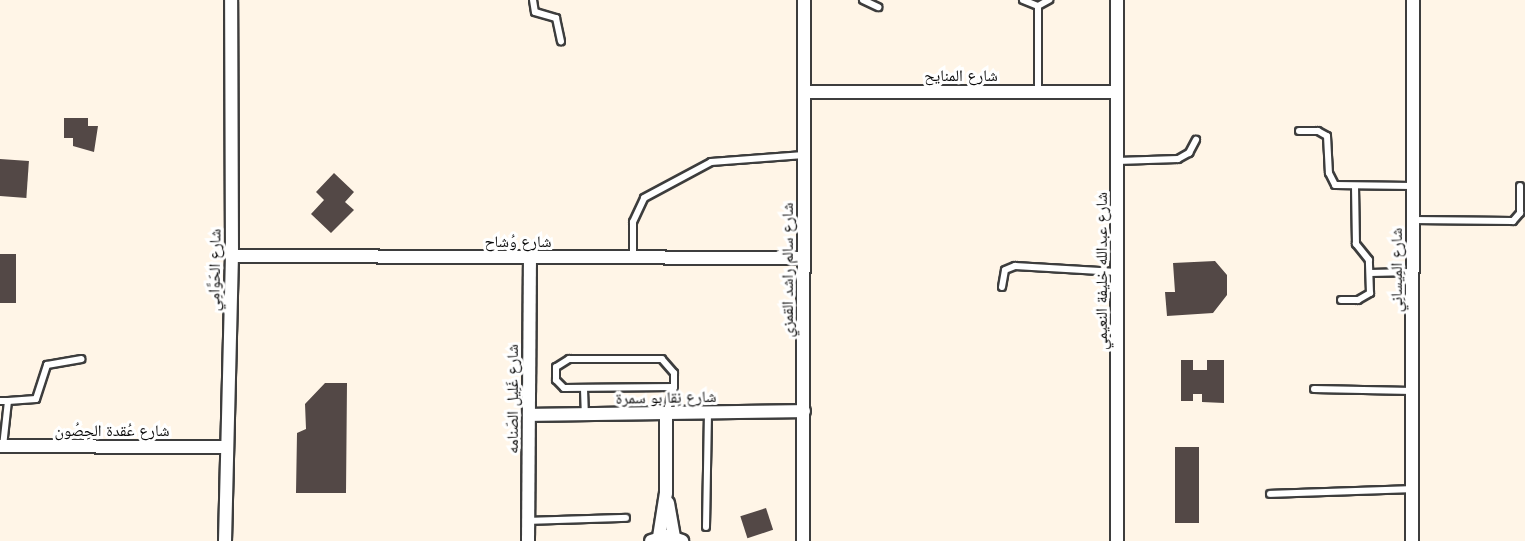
<!DOCTYPE html>
<meta charset="utf-8">
<style>
body{margin:0}
#map{position:relative;width:1525px;height:541px;overflow:hidden;background:#fff5e7;font-family:"Libre Baskerville","Noto Naskh Arabic",serif}
div>[style]{position:absolute}
[style*='--x']{left:calc(var(--x)*1px);top:calc(var(--y)*1px);width:calc(var(--w)*1px);rotate:calc(var(--a)*1deg)}
.building>*{inset:0;background:#534846;transform-origin:0 0}
.roads{filter:drop-shadow(2px 0 #3d3d3d) drop-shadow(-2px 0 #3d3d3d) drop-shadow(0 2px #3d3d3d) drop-shadow(0 -2px #3d3d3d)}
.service>*{height:6px;margin:-3px;padding:0 3px;transform-origin:3px;border-radius:3px;background:#fff}
.minor>*{height:12px;margin:-6px;padding:0 6px;transform-origin:6px;border-radius:6px;background:#fff}
span{translate:-50% -50%;white-space:nowrap;text-align:center;line-height:1.15;-webkit-text-stroke:6px #fff;paint-order:stroke}
.street-label{font-size:16px;color:#0a0a0a}
</style>
<div id="map">
<div class="building">
<i style="clip-path:polygon(64px 118px,88px 118px,88px 126px,98px 126px,94px 152px,73px 146px,73px 138px,64px 138px)"></i>
<i style="left:0;top:159px;width:29px;height:37px;rotate:4deg"></i>
<i style="clip-path:polygon(334px 173px,354px 192px,345px 202px,354px 210px,331px 233px,311px 214px,324px 200px,316px 192px)"></i>
<i style="left:0;top:254px;width:16px;height:49px"></i>
<i style="clip-path:polygon(1215px 261px,1227px 275px,1227px 295px,1213px 313px,1167px 316px,1165px 292px,1175px 292px,1173px 263px)"></i>
<i style="clip-path:polygon(1181px 360px,1193px 360px,1193px 370px,1207px 370px,1207px 360px,1224px 360px,1224px 403px,1202px 402px,1202px 394px,1193px 394px,1193px 401px,1181px 401px)"></i>
<i style="clip-path:polygon(325px 383px,347px 383px,346px 493px,296px 493px,297px 433px,306px 429px,305px 404px)"></i>
<i style="left:1175px;top:447px;width:24px;height:76px"></i>
<i style="left:766px;top:508px;width:23px;height:27px;rotate:72deg"></i>
</div>
<div class="roads">
<div class="service">
<i style="--x:533;--y:0;--w:12;--a:81"></i>
<i style="--x:535;--y:12;--w:22;--a:16"></i>
<i style="--x:556;--y:18;--w:24;--a:78"></i>
<i style="--x:863;--y:0;--w:17;--a:25"></i>
<i style="--x:1023;--y:0;--w:16;--a:22"></i>
<i style="--x:1038;--y:6;--w:13;--a:-29"></i>
<i style="--x:1038;--y:92;--w:86;--a:-90"></i>
<i style="--x:1299;--y:131;--w:19;--a:0"></i>
<i style="--x:1318;--y:131;--w:10;--a:29"></i>
<i style="--x:1327;--y:136;--w:37;--a:87"></i>
<i style="--x:1329;--y:173;--w:13;--a:63"></i>
<i style="--x:1335;--y:185;--w:77;--a:0.7"></i>
<i style="--x:1117;--y:161;--w:61;--a:-1.9"></i>
<i style="--x:1178;--y:159;--w:13;--a:-29"></i>
<i style="--x:1189;--y:153;--w:15;--a:-62"></i>
<i style="--x:1413;--y:220;--w:100;--a:0.6"></i>
<i style="--x:1513;--y:221;--w:11;--a:-49"></i>
<i style="--x:1520;--y:213;--w:27;--a:-90"></i>
<i style="--x:633;--y:257;--w:35;--a:-90"></i>
<i style="--x:633;--y:222;--w:26;--a:-65"></i>
<i style="--x:644;--y:198;--w:76;--a:-28.2"></i>
<i style="--x:711;--y:162;--w:93;--a:-4.3"></i>
<i style="--x:1370;--y:273;--w:42;--a:-1.4"></i>
<i style="--x:1002;--y:287;--w:17;--a:-80"></i>
<i style="--x:1005;--y:270;--w:11;--a:-22"></i>
<i style="--x:1015;--y:266;--w:102;--a:3.4"></i>
<i style="--x:1341;--y:300;--w:17;--a:0"></i>
<i style="--x:1358;--y:300;--w:14;--a:-30"></i>
<i style="--x:1370;--y:293;--w:33;--a:-92"></i>
<i style="--x:1369;--y:260;--w:21;--a:-129"></i>
<i style="--x:1356;--y:244;--w:57;--a:-91"></i>
<i style="--x:584;--y:389;--w:25;--a:88"></i>
<i style="--x:1314;--y:389;--w:98;--a:1.2"></i>
<i style="--x:0;--y:401;--w:8;--a:0"></i>
<i style="--x:8;--y:401;--w:45;--a:96.3"></i>
<i style="--x:8;--y:401;--w:28;--a:-4"></i>
<i style="--x:36;--y:399;--w:36;--a:-72"></i>
<i style="--x:47;--y:365;--w:35;--a:-10"></i>
<i style="--x:666;--y:413;--w:27;--a:-73"></i>
<i style="--x:674;--y:387;--w:14;--a:-90"></i>
<i style="--x:674;--y:373;--w:18;--a:-131"></i>
<i style="--x:662;--y:359;--w:93;--a:180"></i>
<i style="--x:569;--y:359;--w:15;--a:148"></i>
<i style="--x:556;--y:367;--w:13;--a:90"></i>
<i style="--x:556;--y:380;--w:11;--a:45"></i>
<i style="--x:564;--y:388;--w:110;--a:-0.5"></i>
<i style="--x:1270;--y:494;--w:142;--a:-2"></i>
<i style="--x:528;--y:521;--w:98;--a:-1.8"></i>
<i style="--x:706;--y:527;--w:114;--a:-89"></i>
</div>
<div class="minor">
<i style="--x:1117;--y:0;--w:541;--a:90"></i>
<i style="--x:804;--y:92;--w:313;--a:0"></i>
<i style="--x:232;--y:256;--w:572;--a:0.2"></i>
<i style="--x:529;--y:415;--w:275;--a:-0.8"></i>
<i style="--x:0;--y:446;--w:224;--a:0.3"></i>
<i style="--x:668;--y:503;--w:35;--a:80"></i>
<i style="--x:659;--y:537;--w:45;--a:-81"></i>
<i style="--x:666;--y:493;--w:80;--a:-90"></i>
<i style="--x:225;--y:541;--w:285;--a:-88.6"></i>
<i style="--x:232;--y:256;--w:256;--a:-90.2"></i>
<i style="--x:528;--y:541;--w:283;--a:-89.6"></i>
<i style="--x:651;--y:541;--w:17;--a:-17"></i>
<i style="--x:667;--y:536;--w:16;--a:18"></i>
<i style="--x:803;--y:541;--w:541;--a:-89.89"></i>
<i style="--x:1412;--y:541;--w:541;--a:-89.89"></i>
</div>
</div>
<div class="street-label">
<span style="left:961px;top:75px">شارع المنايح</span>
<span style="left:518px;top:241px">شارع وُشاح</span>
<span style="left:214px;top:270px;rotate:-89deg">شارع الحَوَّامِي</span>
<span style="left:787px;top:270px;rotate:-90deg">شارع سالم راشد القمزي</span>
<span style="left:1396px;top:270px;rotate:-90deg">شارع المِيسانِي</span>
<span style="left:1101px;top:271px;rotate:-90deg">شارع عبدالله خليفة النعيمي</span>
<span style="left:666px;top:397px;rotate:-1deg">شارع نِقا بو سمرة</span>
<span style="left:512px;top:399px;rotate:-90deg">شارع غَلِيل الصّنامه</span>
<span style="left:112px;top:430px">شارع عُقدة الحِصُون</span>
</div>
</div>
